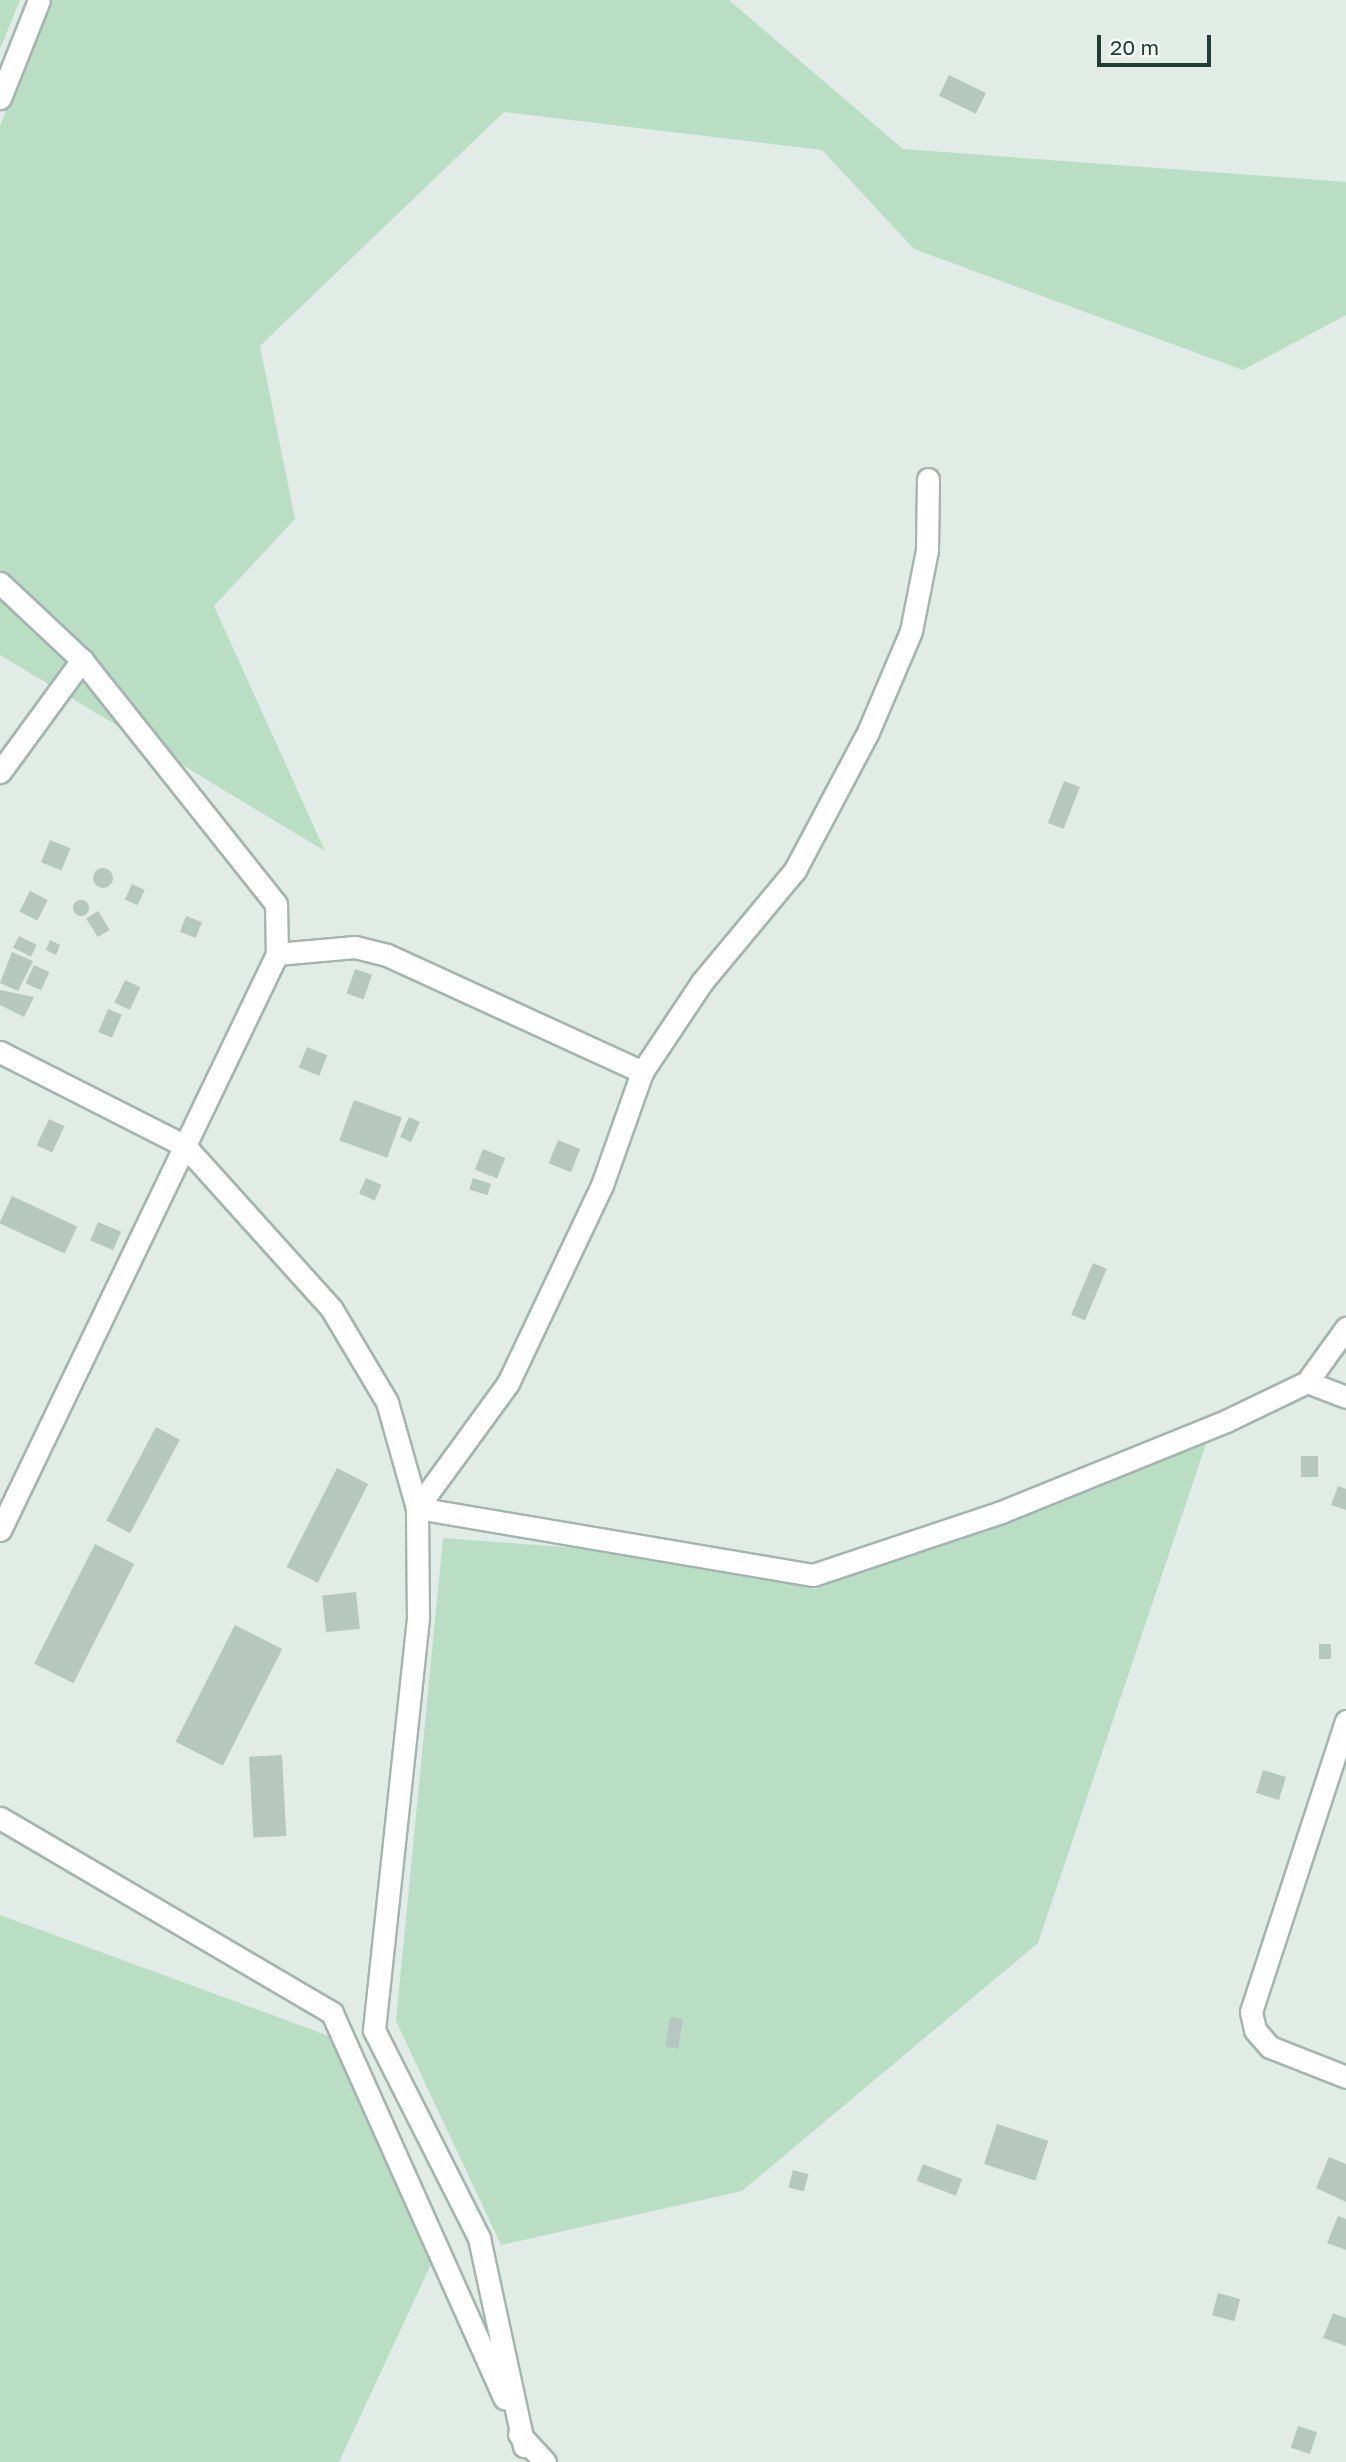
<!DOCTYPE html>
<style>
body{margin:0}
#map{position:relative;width:1346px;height:2462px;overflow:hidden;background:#e1ece7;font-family:"Golos Text",sans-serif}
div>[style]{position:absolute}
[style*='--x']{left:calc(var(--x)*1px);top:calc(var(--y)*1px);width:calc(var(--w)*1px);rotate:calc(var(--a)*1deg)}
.green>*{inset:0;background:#b9dec4}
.building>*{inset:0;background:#b6c7c0;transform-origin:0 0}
.round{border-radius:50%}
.roads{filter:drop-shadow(2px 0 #a4b4ae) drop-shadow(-2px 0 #a4b4ae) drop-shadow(0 2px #a4b4ae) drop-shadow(0 -2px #a4b4ae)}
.minor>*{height:21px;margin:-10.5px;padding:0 10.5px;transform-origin:10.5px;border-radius:10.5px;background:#fff}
span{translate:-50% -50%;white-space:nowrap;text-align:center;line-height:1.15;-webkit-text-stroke:7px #f1f8f5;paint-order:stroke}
.scale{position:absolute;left:1097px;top:35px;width:114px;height:32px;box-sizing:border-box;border:4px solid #213d36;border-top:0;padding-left:9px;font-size:21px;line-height:24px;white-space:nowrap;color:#213d36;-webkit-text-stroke:5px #f1f8f5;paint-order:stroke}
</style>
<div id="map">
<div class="green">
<i style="clip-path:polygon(0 0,20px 0,0 49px)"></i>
<i style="clip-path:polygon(50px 0,729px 0,903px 149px,1346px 182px,1346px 315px,1243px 370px,914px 249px,822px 150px,504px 112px,260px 346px,295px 519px,214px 606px,325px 851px,0 655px,0 126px)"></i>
<i style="clip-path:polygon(1206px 1444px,1038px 1943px,742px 2191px,501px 2245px,396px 2021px,443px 1538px,604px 1550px,816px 1589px)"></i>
<i style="clip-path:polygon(0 1915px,351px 2044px,433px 2260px,339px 2462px,0 2462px)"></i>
</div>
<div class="building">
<i style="left:949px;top:75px;width:41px;height:23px;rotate:26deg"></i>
<i style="left:1064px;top:781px;width:17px;height:45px;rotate:21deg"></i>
<i style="left:50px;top:840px;width:22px;height:24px;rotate:22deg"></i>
<i class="round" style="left:93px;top:868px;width:20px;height:20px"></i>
<i style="left:132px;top:884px;width:14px;height:17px;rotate:25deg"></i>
<i style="left:30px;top:891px;width:20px;height:23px;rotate:27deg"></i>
<i class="round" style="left:73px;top:900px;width:16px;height:16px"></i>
<i style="left:98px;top:911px;width:22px;height:14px;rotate:58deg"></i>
<i style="left:186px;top:916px;width:17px;height:17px;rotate:21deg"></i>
<i style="left:19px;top:936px;width:20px;height:13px;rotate:27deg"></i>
<i style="clip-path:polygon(50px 940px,60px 945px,56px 955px,46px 950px)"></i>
<i style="clip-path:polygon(12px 952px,33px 961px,18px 991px,0 983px)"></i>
<i style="left:34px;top:965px;width:17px;height:20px;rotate:25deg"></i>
<i style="left:355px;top:969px;width:18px;height:26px;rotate:19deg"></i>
<i style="left:125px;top:980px;width:17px;height:25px;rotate:25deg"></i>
<i style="clip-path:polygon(0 990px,34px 997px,24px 1017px,0 1005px)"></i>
<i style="left:108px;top:1009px;width:15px;height:25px;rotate:23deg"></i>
<i style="left:307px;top:1047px;width:22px;height:22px;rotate:22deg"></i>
<i style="left:354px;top:1100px;width:51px;height:43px;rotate:20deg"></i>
<i style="left:409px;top:1117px;width:12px;height:22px;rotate:24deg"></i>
<i style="left:49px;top:1119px;width:17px;height:29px;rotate:25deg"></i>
<i style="left:558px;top:1140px;width:24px;height:25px;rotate:22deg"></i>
<i style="left:483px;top:1149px;width:24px;height:22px;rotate:22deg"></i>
<i style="left:366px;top:1178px;width:17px;height:17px;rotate:24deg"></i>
<i style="left:473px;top:1178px;width:19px;height:12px;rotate:18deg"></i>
<i style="left:12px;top:1196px;width:72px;height:30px;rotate:25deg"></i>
<i style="left:98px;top:1222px;width:25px;height:20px;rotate:23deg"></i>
<i style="left:1093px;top:1263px;width:15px;height:56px;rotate:23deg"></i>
<i style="left:156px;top:1427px;width:27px;height:106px;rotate:28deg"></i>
<i style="left:1301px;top:1456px;width:17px;height:21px"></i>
<i style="left:337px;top:1468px;width:35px;height:111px;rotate:27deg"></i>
<i style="clip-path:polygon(1338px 1486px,1346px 1489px,1346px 1510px,1331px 1505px)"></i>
<i style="left:95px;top:1544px;width:44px;height:134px;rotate:27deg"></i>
<i style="left:356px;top:1592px;width:37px;height:34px;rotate:84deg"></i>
<i style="left:235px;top:1625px;width:53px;height:131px;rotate:27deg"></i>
<i style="left:1319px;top:1644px;width:12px;height:15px"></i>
<i style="left:282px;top:1755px;width:81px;height:33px;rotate:87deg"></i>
<i style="left:1263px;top:1770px;width:24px;height:24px;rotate:17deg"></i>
<i style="left:670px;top:2017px;width:13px;height:30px;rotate:9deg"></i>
<i style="left:997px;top:2124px;width:54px;height:42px;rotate:18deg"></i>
<i style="clip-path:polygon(1329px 2157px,1346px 2164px,1346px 2202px,1316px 2188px)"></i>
<i style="left:923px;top:2164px;width:42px;height:18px;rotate:21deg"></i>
<i style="left:793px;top:2170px;width:16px;height:18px;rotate:15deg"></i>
<i style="clip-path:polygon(1338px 2216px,1346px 2219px,1346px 2250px,1327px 2243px)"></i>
<i style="left:1218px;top:2293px;width:23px;height:23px;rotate:15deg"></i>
<i style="clip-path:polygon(1333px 2313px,1346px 2318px,1346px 2346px,1323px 2338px)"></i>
<i style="left:1298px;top:2426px;width:20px;height:23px;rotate:18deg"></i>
</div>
<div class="roads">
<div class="minor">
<i style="--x:0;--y:98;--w:105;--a:-68.3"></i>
<i style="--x:0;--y:583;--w:112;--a:43.2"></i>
<i style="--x:82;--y:660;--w:312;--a:51.5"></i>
<i style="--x:276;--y:904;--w:50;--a:88.9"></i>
<i style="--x:277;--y:954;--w:639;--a:115.68"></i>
<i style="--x:0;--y:772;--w:139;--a:-53.8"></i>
<i style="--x:277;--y:954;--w:78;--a:-5.1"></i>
<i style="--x:355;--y:947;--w:33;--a:14"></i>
<i style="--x:387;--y:955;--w:281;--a:24.6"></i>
<i style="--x:0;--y:1052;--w:208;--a:26.9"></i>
<i style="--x:185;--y:1146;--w:218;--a:48"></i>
<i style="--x:331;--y:1308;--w:109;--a:59.2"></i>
<i style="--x:387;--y:1402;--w:110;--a:74.2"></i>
<i style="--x:417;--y:1508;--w:110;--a:89.5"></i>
<i style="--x:418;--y:1618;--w:414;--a:96.1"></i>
<i style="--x:374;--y:2030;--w:233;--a:63.2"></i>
<i style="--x:479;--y:2238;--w:213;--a:77.8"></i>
<i style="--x:1307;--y:1382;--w:42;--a:21"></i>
<i style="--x:417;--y:1508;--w:155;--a:-53.9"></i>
<i style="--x:508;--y:1383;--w:219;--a:-64.6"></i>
<i style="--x:602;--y:1185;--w:120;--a:-70.5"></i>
<i style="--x:642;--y:1072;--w:108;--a:-56.3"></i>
<i style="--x:702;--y:982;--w:146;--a:-50.3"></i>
<i style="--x:795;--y:870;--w:156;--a:-62.1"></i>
<i style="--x:868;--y:732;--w:110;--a:-66.9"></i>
<i style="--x:911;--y:631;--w:83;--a:-78.8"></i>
<i style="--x:927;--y:550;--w:71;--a:-89.2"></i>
<i style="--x:417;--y:1508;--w:402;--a:9.6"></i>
<i style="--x:813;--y:1575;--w:198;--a:-18.5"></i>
<i style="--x:1001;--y:1512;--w:243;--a:-22"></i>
<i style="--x:1226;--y:1421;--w:90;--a:-25.7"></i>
<i style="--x:1307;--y:1382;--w:67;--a:-54.2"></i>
<i style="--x:1346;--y:1721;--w:306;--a:108.1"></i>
<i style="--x:1251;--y:2012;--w:18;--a:77"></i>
<i style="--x:1255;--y:2030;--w:23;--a:49"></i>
<i style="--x:1270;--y:2047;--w:82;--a:21.5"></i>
<i style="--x:0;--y:1818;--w:385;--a:30.4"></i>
<i style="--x:332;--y:2013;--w:422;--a:65.9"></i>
<i style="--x:519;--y:2434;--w:38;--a:47"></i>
</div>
</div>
<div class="scale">20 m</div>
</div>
